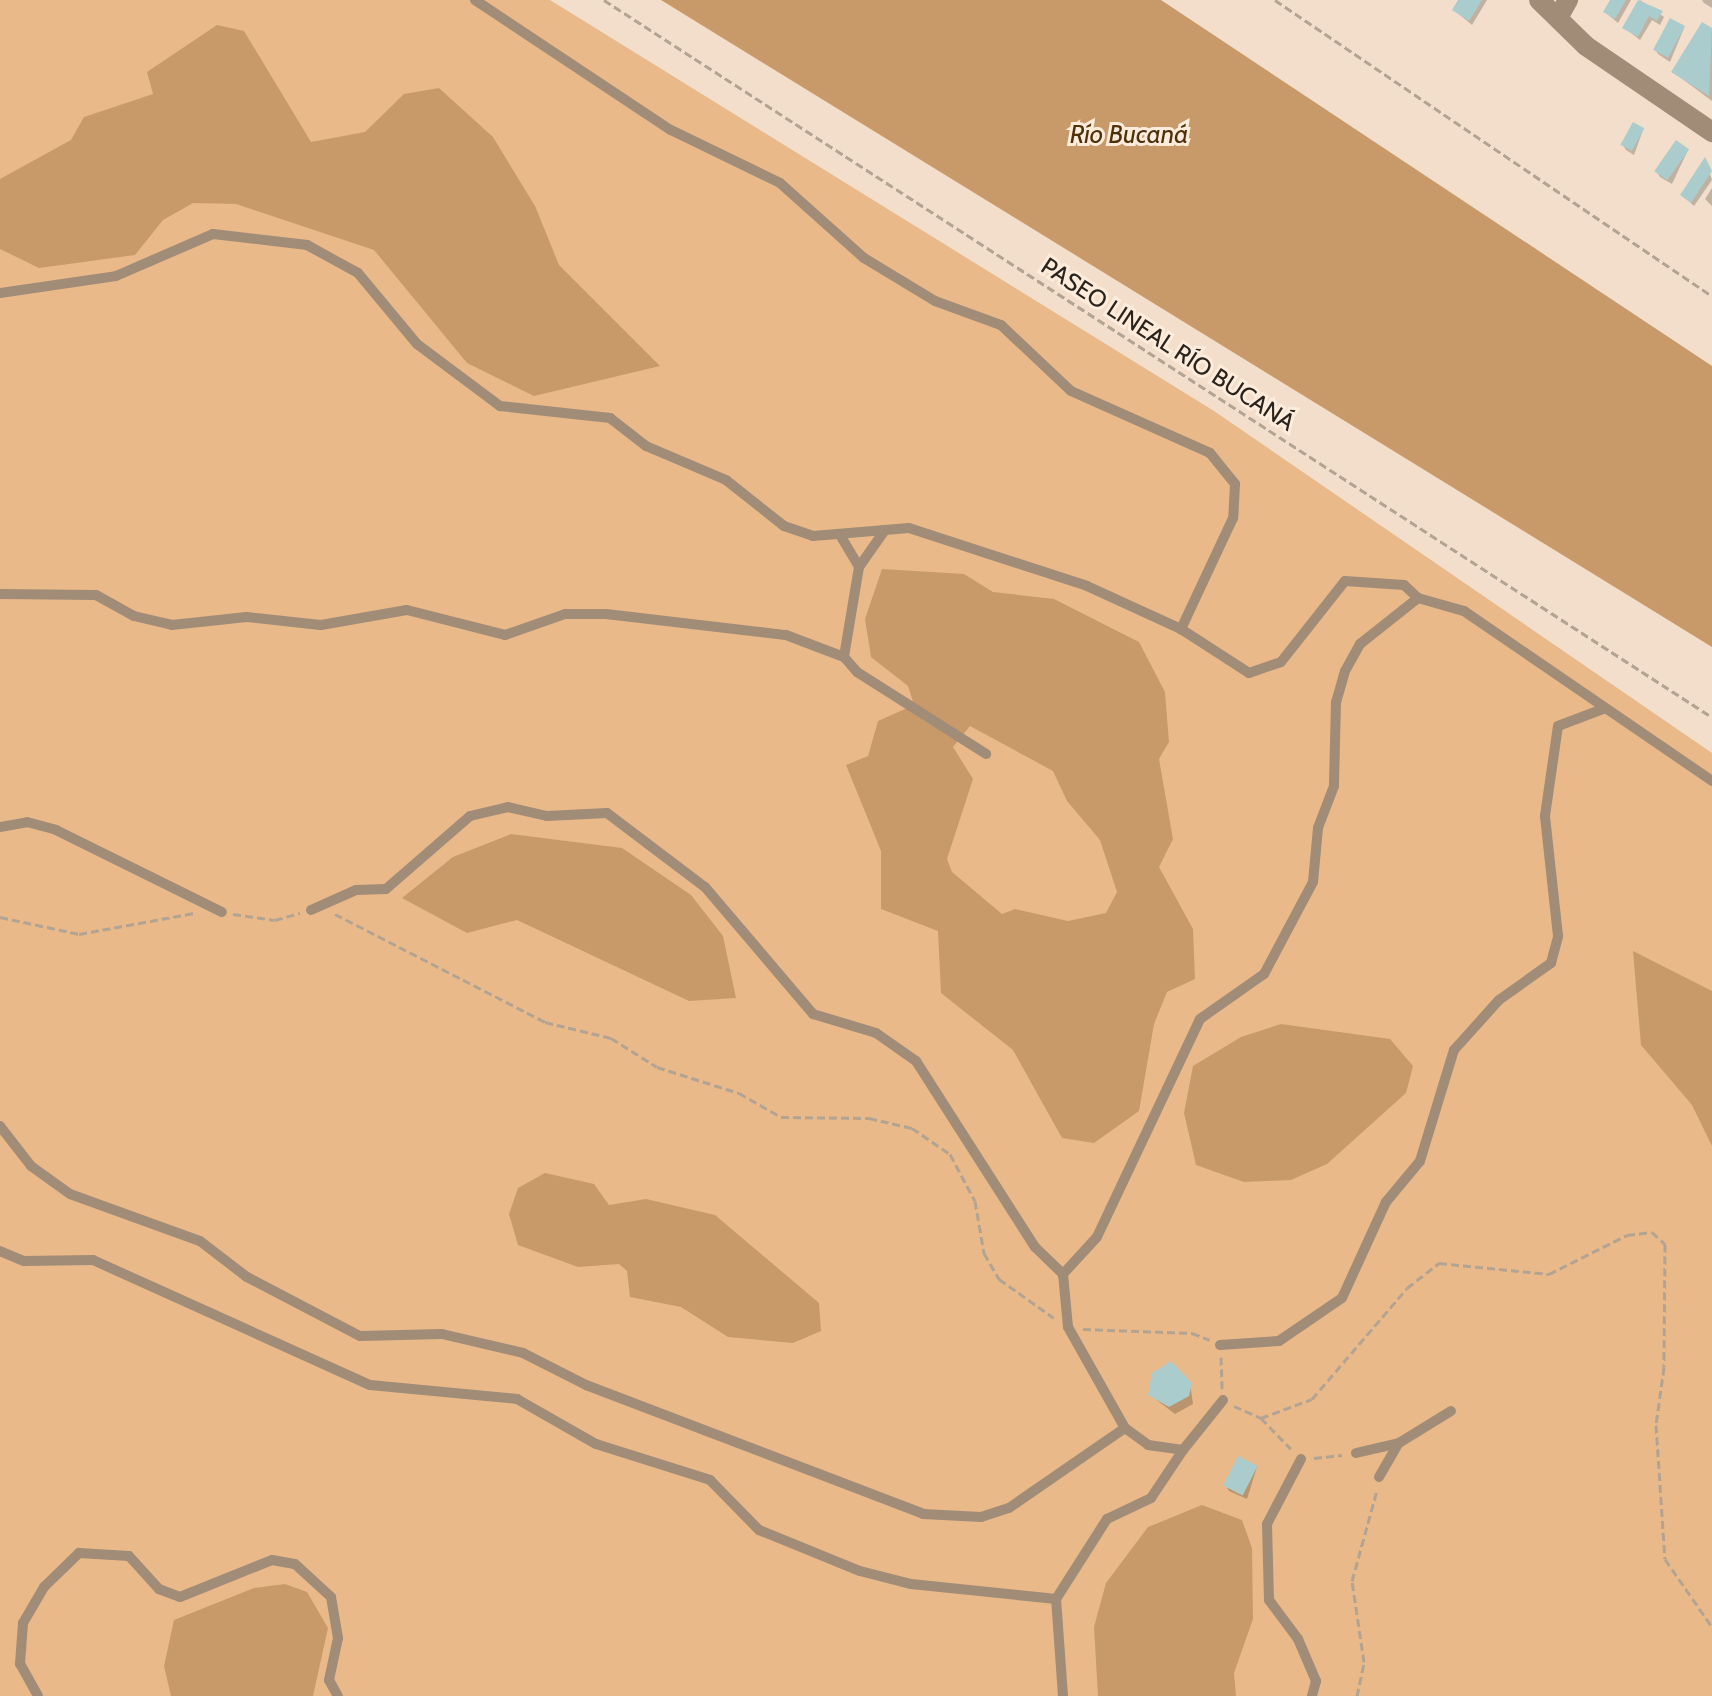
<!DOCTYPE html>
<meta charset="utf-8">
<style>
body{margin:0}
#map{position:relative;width:1712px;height:1696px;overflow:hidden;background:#f2deca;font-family:Cabin,sans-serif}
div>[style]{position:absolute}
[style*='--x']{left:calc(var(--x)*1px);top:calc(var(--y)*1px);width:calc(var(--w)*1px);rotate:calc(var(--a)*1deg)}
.green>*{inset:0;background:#e9b989}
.water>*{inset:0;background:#c99a69}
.shadow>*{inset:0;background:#0003}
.building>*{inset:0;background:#abcccc;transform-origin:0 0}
.path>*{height:3px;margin-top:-1.5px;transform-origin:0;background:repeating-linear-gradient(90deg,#b3a393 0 8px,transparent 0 12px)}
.service>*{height:10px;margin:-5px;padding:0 5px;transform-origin:5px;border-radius:5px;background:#a18c78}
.minor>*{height:20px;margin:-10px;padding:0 10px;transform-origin:10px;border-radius:10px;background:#a18c78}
span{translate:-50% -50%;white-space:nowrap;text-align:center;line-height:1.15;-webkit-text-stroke:6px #fdecdc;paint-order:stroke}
.street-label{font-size:24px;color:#2a231c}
.water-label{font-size:26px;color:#503008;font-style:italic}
</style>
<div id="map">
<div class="green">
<i style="clip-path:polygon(0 0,550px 0,1214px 411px,1712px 753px,1712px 1696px,0 1696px)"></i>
</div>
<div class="water">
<i style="clip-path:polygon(661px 0,1161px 0,1712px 366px,1712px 647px)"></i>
<i style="clip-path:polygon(217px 25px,244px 31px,311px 142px,365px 132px,404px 94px,439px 88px,493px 137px,535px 206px,559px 265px,660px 366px,534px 396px,467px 363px,374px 250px,236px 204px,193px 203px,163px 220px,135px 255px,39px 268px,0 249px,0 179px,71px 140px,84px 117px,153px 94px,147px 72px)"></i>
<i style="clip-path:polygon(evenodd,882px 569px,964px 574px,993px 592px,1054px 599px,1139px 642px,1165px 692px,1169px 742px,1159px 759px,1173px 839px,1159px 867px,1193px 929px,1195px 979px,1167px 992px,1154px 1024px,1139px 1111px,1094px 1143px,1062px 1138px,1013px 1050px,941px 993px,938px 931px,881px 909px,881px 851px,846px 765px,868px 756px,878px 721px,914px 705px,908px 686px,871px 657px,865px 619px,882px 569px,970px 726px,1053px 771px,1067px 801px,1100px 840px,1117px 892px,1106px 913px,1068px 921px,1015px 909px,1002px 914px,952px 872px,947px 859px,973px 779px,953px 747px,970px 726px)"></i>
<i style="clip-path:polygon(511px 834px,622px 848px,691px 895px,723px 936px,736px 998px,689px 1001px,517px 920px,467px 933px,402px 898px,453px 857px)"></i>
<i style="clip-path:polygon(1633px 951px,1712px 991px,1712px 1146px,1692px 1105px,1641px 1045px)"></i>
<i style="clip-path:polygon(1281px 1024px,1390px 1039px,1413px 1066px,1406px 1093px,1327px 1164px,1291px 1180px,1244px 1182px,1196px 1165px,1184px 1113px,1193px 1066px,1241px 1037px)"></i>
<i style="clip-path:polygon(545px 1173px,594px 1184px,609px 1205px,646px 1199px,715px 1215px,819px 1303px,821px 1331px,793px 1343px,728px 1337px,681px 1307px,630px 1297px,627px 1271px,619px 1264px,578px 1267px,518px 1245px,509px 1214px,518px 1188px)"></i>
<i style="clip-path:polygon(1202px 1505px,1242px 1520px,1252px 1548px,1253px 1619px,1234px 1673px,1236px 1696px,1098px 1696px,1094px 1627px,1106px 1583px,1148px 1527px)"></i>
<i style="clip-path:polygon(285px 1584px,307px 1592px,328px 1628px,313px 1696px,171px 1696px,164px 1666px,174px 1620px,254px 1588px)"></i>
</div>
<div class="shadow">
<i style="clip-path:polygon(1460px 0,1487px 0,1472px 25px,1454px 10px)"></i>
<i style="clip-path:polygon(1612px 0,1631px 0,1618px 23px,1605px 12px)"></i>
<i style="clip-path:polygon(1640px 0,1664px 17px,1660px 25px,1652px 20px,1640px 40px,1625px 28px)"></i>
<i style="clip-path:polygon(1702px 0,1712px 0,1712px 8px,1704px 3px)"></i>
<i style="clip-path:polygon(1702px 25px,1712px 31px,1712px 101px,1673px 72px)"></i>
<i style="clip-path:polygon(1684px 28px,1670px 62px,1658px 54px,1655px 49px)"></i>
<i style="clip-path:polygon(1643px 130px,1634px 155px,1626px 150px,1623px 145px)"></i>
<i style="clip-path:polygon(1688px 150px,1672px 184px,1660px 177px,1657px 172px)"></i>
<i style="clip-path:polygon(1705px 160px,1712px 180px,1694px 206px,1682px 195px)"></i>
<i style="clip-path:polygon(1712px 188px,1712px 206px,1705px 199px)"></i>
<i style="clip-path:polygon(1190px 1384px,1193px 1404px,1175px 1414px,1150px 1395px)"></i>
<i style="clip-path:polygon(1257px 1467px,1247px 1499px,1229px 1491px,1226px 1486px)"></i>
</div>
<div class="building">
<i style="clip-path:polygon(1458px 0,1482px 0,1469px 21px,1452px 10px)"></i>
<i style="clip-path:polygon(1610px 0,1626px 0,1615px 19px,1603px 12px)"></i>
<i style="clip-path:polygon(1638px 0,1663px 11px,1657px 21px,1649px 16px,1638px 37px,1622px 28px)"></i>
<i style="left:1670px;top:18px;width:17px;height:36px;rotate:28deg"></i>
<i style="clip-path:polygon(1702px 22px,1712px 28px,1709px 96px,1671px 72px)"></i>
<i style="left:1633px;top:122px;width:13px;height:26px;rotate:29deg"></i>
<i style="left:1676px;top:140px;width:16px;height:38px;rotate:35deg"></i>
<i style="clip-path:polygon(1705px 157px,1712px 171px,1691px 203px,1680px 195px)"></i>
<i style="clip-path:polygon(1171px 1361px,1192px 1383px,1189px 1396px,1169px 1407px,1148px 1395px,1152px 1373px)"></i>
<i style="left:1238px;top:1456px;width:22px;height:33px;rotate:27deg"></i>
</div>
<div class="path">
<i style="--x:604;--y:0;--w:1320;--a:32.91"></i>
<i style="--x:1275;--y:0;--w:528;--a:34.11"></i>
<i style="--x:233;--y:914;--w:42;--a:8.1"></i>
<i style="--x:275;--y:920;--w:26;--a:-16"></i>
<i style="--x:335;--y:914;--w:236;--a:27.2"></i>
<i style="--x:545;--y:1022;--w:68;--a:13.6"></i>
<i style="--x:611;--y:1038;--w:54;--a:32.2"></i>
<i style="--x:657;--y:1067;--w:86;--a:17.6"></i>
<i style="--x:739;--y:1093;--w:48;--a:29.7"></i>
<i style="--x:781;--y:1117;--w:88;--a:0.7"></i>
<i style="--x:869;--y:1118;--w:44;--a:13.1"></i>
<i style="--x:912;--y:1128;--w:46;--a:34.4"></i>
<i style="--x:950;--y:1154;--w:53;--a:62"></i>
<i style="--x:975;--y:1201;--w:53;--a:80.2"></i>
<i style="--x:984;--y:1253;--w:30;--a:60"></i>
<i style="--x:999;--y:1279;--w:67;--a:35.3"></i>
<i style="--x:0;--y:917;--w:81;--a:12.1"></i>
<i style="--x:79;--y:934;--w:117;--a:-10.3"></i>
<i style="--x:1083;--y:1329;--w:109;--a:2.1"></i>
<i style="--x:1192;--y:1333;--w:19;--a:21"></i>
<i style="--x:1221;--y:1357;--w:32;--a:88"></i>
<i style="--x:1234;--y:1406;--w:30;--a:24"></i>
<i style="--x:1261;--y:1418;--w:43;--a:45.9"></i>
<i style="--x:1261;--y:1418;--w:54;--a:-20.4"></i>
<i style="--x:1312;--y:1399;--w:146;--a:-49.4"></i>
<i style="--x:1407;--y:1288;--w:41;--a:-38"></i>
<i style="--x:1439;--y:1263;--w:111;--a:5.7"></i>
<i style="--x:1549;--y:1274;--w:87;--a:-26.6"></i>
<i style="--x:1627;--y:1235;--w:25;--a:-7"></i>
<i style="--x:1652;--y:1232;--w:18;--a:43"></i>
<i style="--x:1665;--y:1244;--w:123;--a:90.5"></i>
<i style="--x:1664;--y:1367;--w:59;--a:97.9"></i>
<i style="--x:1656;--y:1425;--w:134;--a:86.2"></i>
<i style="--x:1665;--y:1559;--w:83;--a:55.3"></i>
<i style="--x:1314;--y:1458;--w:28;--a:-6"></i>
<i style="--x:1357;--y:1696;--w:35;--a:-78"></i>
<i style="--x:1364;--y:1662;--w:82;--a:-98.4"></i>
<i style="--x:1352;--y:1581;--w:94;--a:-74.6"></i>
</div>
<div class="service">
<i style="--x:475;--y:0;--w:235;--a:33.6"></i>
<i style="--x:671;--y:130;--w:121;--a:25.9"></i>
<i style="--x:780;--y:183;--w:113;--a:41.8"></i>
<i style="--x:864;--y:258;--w:83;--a:31.2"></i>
<i style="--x:935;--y:301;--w:70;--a:20"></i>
<i style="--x:1001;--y:325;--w:96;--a:43.3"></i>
<i style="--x:1071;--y:391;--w:152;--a:24"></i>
<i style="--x:1210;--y:453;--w:40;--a:51"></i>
<i style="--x:1235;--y:484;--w:34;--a:93"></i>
<i style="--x:1233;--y:518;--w:123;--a:115.1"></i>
<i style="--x:0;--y:293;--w:117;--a:-8.3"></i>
<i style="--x:116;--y:276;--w:106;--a:-23.4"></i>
<i style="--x:213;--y:234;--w:95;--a:6.7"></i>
<i style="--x:307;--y:245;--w:58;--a:28.8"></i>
<i style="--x:358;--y:273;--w:92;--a:50.3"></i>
<i style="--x:417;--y:344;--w:104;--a:36.8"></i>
<i style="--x:500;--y:406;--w:111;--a:6.2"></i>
<i style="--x:610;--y:418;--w:46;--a:37.9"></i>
<i style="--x:646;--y:446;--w:87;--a:23"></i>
<i style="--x:726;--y:480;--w:74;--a:38.4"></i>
<i style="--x:784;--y:526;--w:31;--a:19"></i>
<i style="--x:813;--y:536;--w:96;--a:-4.8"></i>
<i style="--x:909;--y:528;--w:187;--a:18"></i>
<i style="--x:1087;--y:586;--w:103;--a:24.6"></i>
<i style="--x:1181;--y:629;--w:81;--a:32.9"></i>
<i style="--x:1249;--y:673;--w:34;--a:-19"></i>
<i style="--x:1281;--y:662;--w:103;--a:-51.7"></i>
<i style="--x:1345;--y:581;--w:59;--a:3.9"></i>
<i style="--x:1404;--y:585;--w:19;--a:43"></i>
<i style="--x:1418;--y:598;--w:74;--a:141.6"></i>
<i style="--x:1360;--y:644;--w:31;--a:119"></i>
<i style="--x:1345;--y:671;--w:32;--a:106"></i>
<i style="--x:1336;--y:702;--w:84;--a:91.4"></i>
<i style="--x:1334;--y:786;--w:45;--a:110.9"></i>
<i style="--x:1318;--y:828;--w:54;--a:95.3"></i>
<i style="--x:1313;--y:882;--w:104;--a:118"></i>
<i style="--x:1264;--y:974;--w:78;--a:144.9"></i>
<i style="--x:1200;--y:1019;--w:241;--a:115.3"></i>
<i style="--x:1097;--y:1237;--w:50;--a:132.6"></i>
<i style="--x:1063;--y:1274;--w:53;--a:84.6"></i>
<i style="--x:1068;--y:1327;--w:116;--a:60.6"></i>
<i style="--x:1125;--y:1428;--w:29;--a:36"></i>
<i style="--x:1148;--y:1445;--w:35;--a:8"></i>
<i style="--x:1183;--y:1450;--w:64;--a:-51.3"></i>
<i style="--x:885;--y:530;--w:45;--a:125.1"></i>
<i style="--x:859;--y:567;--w:91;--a:99.5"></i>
<i style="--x:844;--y:657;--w:20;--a:49"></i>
<i style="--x:857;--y:672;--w:153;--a:32.4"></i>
<i style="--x:840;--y:535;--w:37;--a:59"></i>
<i style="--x:0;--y:594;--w:96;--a:0.6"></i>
<i style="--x:96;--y:595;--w:43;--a:28.9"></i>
<i style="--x:134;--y:616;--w:39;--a:13"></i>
<i style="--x:172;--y:625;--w:75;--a:-6.1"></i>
<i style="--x:247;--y:617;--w:74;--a:6.2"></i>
<i style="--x:321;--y:625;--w:87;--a:-9.9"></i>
<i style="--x:407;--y:610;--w:101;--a:14.3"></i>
<i style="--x:505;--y:635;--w:64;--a:-19.3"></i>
<i style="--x:565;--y:614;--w:41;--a:0"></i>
<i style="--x:606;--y:614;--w:181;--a:6.7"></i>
<i style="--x:786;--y:635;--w:62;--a:20.8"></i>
<i style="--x:1418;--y:598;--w:48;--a:15.8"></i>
<i style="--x:1464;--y:611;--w:301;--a:34.4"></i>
<i style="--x:0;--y:827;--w:27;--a:-10"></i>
<i style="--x:27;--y:822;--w:30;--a:15"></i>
<i style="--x:56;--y:830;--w:185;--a:26.3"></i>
<i style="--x:311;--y:910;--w:49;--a:-24"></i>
<i style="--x:356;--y:890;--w:30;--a:-2"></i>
<i style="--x:386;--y:889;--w:111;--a:-41"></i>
<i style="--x:470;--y:816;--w:39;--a:-13"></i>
<i style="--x:508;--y:807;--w:40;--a:13"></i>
<i style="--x:547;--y:816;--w:60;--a:-2.9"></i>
<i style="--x:607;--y:813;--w:123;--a:37.1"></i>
<i style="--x:705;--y:887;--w:167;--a:49.6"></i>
<i style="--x:813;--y:1014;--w:66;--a:16.8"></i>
<i style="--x:876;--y:1033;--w:49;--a:35"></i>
<i style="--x:916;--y:1061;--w:221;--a:57.4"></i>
<i style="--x:1035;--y:1247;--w:39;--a:44"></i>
<i style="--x:0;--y:1126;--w:51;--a:52.2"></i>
<i style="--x:31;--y:1166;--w:48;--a:35.7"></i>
<i style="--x:70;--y:1194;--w:138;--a:19.9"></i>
<i style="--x:200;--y:1241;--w:59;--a:37.5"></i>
<i style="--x:247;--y:1277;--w:127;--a:27.6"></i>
<i style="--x:360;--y:1336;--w:82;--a:-1.4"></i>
<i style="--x:442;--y:1334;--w:83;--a:13.2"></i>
<i style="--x:523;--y:1353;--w:71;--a:26.9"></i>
<i style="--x:586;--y:1385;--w:361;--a:20.9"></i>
<i style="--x:923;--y:1514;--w:58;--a:3"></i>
<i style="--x:981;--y:1517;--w:29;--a:-18"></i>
<i style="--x:1009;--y:1508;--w:141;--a:-34.6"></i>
<i style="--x:0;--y:1251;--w:26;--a:23"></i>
<i style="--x:24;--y:1261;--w:69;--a:-0.8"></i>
<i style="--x:93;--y:1260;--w:304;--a:24.3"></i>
<i style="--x:370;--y:1385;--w:148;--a:5.4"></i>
<i style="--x:517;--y:1399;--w:91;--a:29.7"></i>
<i style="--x:596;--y:1444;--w:120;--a:17.5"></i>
<i style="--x:710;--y:1480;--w:70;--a:45.6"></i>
<i style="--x:759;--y:1530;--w:109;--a:22.1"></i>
<i style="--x:860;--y:1571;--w:53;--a:14.3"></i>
<i style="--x:911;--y:1584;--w:146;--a:5.9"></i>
<i style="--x:1220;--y:1345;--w:59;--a:-3.9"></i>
<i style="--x:1279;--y:1341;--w:76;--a:-34.3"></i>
<i style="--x:1342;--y:1298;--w:106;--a:-65.4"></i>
<i style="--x:1386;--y:1202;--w:53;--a:-50.3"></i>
<i style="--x:1420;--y:1161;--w:116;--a:-73"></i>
<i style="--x:1454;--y:1050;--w:67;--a:-48"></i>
<i style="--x:1499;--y:1000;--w:64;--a:-35.4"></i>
<i style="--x:1551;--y:963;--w:28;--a:-75"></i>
<i style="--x:1558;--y:936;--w:121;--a:-96.2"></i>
<i style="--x:1545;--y:816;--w:91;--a:-81.8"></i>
<i style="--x:1558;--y:726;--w:48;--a:-20.7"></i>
<i style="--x:1356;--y:1453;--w:44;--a:-13.1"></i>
<i style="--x:1399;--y:1443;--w:61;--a:-31.6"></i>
<i style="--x:1301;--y:1459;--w:73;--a:117.6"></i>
<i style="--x:1267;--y:1524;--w:76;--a:88.5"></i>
<i style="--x:1269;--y:1600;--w:49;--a:53.4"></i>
<i style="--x:1298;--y:1639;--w:46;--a:66.8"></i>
<i style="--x:1316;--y:1681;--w:16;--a:105"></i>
<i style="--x:1379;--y:1477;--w:39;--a:-60"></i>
<i style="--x:38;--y:1696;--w:37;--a:-119"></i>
<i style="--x:20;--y:1664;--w:41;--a:-85.8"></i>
<i style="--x:23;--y:1623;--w:42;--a:-59.7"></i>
<i style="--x:44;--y:1587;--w:49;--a:-44.2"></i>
<i style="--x:79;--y:1553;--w:50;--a:3.4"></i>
<i style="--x:129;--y:1556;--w:45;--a:47.7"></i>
<i style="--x:159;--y:1589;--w:22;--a:21"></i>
<i style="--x:180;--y:1597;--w:99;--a:-21.9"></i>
<i style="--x:272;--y:1560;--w:23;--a:10"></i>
<i style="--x:295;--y:1564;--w:49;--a:42.5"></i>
<i style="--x:331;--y:1597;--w:42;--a:80.3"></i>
<i style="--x:338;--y:1638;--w:43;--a:102.1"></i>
<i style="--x:329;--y:1680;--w:18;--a:61"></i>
<i style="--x:1063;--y:1696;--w:97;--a:-94.1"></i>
<i style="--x:1056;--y:1599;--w:95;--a:-57.5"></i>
<i style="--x:1107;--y:1519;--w:49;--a:-25.5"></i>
<i style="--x:1151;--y:1498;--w:58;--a:-56.3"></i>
</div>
<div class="minor">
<i style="--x:1539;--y:0;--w:66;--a:44.4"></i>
<i style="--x:1586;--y:46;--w:153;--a:34.3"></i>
<i style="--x:1558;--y:18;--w:21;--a:-61"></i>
</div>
<div class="street-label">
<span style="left:1168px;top:344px;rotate:33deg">PASEO LINEAL RÍO BUCANÁ</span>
</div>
<div class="water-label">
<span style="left:1129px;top:135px">Río Bucaná</span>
</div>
</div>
